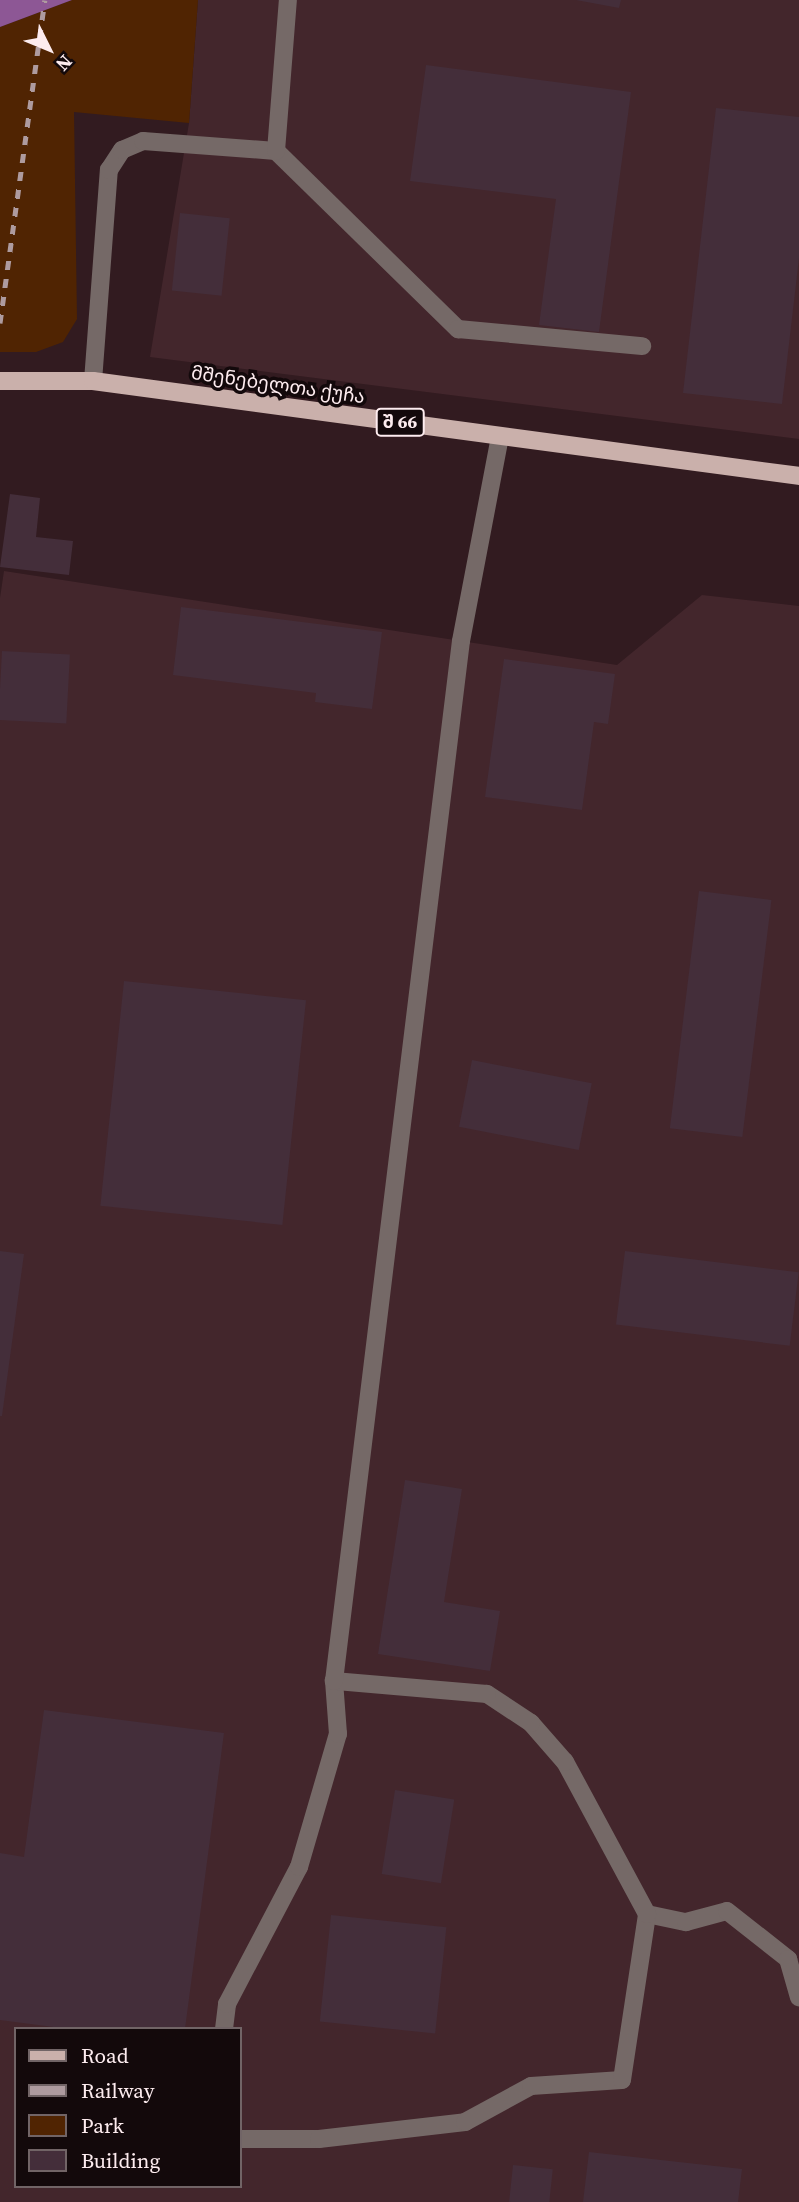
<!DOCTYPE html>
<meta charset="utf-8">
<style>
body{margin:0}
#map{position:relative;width:799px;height:2202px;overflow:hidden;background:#321b20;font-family:"Source Serif 4","Noto Sans Georgian",serif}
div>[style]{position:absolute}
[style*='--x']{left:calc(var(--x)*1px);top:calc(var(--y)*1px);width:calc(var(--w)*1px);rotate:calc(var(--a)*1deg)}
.built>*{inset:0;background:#43262c}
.green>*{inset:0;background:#502402}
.water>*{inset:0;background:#8d5795}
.building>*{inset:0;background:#442e3a;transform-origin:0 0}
.lane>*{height:18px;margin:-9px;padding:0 9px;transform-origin:9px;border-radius:9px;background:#756967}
.primary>*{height:18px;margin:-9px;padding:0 9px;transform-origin:9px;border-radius:9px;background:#cab0ab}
.rail>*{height:5px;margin-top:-2.5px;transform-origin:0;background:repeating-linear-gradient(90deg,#ae9b9f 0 9px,transparent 0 18px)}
span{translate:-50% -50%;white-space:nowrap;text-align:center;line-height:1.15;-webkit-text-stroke:7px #13090b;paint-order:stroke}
.shield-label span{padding:2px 5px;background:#13090b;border:2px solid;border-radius:5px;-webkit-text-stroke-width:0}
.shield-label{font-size:18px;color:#fdecef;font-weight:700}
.street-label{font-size:19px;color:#fdecef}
.legend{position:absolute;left:14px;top:2027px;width:228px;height:161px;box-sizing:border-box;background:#13090b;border:2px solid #716466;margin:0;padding:9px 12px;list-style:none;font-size:21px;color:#fdecef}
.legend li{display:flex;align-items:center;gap:14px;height:35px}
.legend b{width:35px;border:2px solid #716466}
.north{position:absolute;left:14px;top:14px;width:70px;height:70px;-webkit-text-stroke:5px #13090b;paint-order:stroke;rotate:133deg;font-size:19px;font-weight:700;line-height:28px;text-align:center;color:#fdecef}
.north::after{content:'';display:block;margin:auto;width:24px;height:32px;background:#fdecef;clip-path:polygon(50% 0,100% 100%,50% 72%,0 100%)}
</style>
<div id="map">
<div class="built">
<i style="clip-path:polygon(198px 0,799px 0,799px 439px,150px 357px,189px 123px)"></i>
<i style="clip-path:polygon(evenodd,4px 571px,617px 665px,702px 595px,799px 606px,799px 2202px,0 2202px,0 598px,4px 571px,16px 2029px,240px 2029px,240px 2186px,16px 2186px,16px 2029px)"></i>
</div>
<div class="green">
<i style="clip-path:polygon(72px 0,198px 0,189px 123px,74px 112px,77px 319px,63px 342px,36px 352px,0 352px,0 27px)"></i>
</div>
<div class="water">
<i style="clip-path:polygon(0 0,72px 0,0 27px)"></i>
</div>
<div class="building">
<i style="clip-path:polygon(576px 0,621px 0,619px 8px)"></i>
<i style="clip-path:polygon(426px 65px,631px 92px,599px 332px,539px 325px,556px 199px,410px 181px)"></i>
<i style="clip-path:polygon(716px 108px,799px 117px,799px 258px,782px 404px,683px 393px)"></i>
<i style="left:180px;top:213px;width:50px;height:78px;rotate:6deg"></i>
<i style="clip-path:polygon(10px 494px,40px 498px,36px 537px,73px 541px,69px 575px,0 567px)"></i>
<i style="clip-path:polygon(181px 607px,382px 632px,372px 709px,315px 702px,316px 693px,173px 675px)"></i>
<i style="left:2px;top:651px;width:68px;height:69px;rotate:3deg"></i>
<i style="clip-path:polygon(504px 659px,615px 674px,608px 724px,594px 722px,582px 810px,485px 797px)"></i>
<i style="left:699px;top:891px;width:73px;height:239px;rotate:7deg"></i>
<i style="left:124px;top:981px;width:183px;height:226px;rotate:6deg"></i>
<i style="left:472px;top:1060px;width:122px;height:68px;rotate:11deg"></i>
<i style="clip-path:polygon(0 1251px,24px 1254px,2px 1416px,0 1416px)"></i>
<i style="left:625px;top:1251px;width:175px;height:74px;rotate:7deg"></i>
<i style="clip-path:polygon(405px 1480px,462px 1489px,444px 1602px,500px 1611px,490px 1671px,378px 1654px)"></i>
<i style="clip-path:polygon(44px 1710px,224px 1733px,185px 2029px,69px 2029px,0 2020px,0 1853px,24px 1857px)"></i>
<i style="left:395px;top:1790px;width:60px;height:85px;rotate:9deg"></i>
<i style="left:331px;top:1915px;width:116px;height:107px;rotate:6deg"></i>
<i style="clip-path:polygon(589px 2152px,742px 2169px,738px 2202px,583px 2202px)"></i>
<i style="left:513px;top:2165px;width:40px;height:37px;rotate:6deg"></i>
</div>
<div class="lane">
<i style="--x:276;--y:151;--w:255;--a:44.4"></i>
<i style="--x:458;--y:329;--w:185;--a:5.3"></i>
<i style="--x:93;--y:381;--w:212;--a:-85.7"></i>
<i style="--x:109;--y:170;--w:24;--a:-57"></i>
<i style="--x:122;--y:150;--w:23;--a:-23"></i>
<i style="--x:143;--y:141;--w:133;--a:4.3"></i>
<i style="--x:276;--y:151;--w:151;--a:-85.5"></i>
<i style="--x:647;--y:1914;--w:40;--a:12"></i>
<i style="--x:686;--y:1922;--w:42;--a:-15"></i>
<i style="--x:727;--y:1911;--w:78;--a:38.2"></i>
<i style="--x:788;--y:1959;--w:40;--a:74"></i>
<i style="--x:224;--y:2029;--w:25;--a:-83"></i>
<i style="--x:227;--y:2004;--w:155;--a:-62.3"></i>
<i style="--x:299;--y:1867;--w:139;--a:-73.7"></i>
<i style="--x:338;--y:1734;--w:53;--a:-94.3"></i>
<i style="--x:240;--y:2139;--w:79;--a:0"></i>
<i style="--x:319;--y:2139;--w:147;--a:-6.6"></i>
<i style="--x:465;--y:2122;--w:75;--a:-28.6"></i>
<i style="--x:531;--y:2086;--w:91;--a:-3.8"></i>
<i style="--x:622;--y:2080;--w:168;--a:-81.4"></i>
<i style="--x:647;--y:1914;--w:173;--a:-118.3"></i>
<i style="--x:565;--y:1762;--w:52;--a:-131.1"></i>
<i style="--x:531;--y:1723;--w:53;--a:-146.6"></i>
<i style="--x:487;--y:1694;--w:154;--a:-175.1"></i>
<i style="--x:334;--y:1681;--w:1048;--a:-83.04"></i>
<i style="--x:461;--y:641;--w:208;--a:-79.2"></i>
</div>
<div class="primary">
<i style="--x:0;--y:381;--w:93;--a:0"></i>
<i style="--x:93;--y:381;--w:712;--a:7.66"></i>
</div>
<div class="rail">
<i style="--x:0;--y:323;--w:326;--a:-82.1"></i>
</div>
<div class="shield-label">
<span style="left:400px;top:422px">შ 66</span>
</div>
<div class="street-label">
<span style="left:278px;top:385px;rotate:8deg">მშენებელთა ქუჩა</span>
</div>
<ul class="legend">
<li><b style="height:9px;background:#cab0ab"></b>Road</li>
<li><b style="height:9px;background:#ae9b9f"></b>Railway</li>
<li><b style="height:19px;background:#502402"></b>Park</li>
<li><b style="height:19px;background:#442e3a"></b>Building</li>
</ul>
<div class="north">N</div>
</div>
